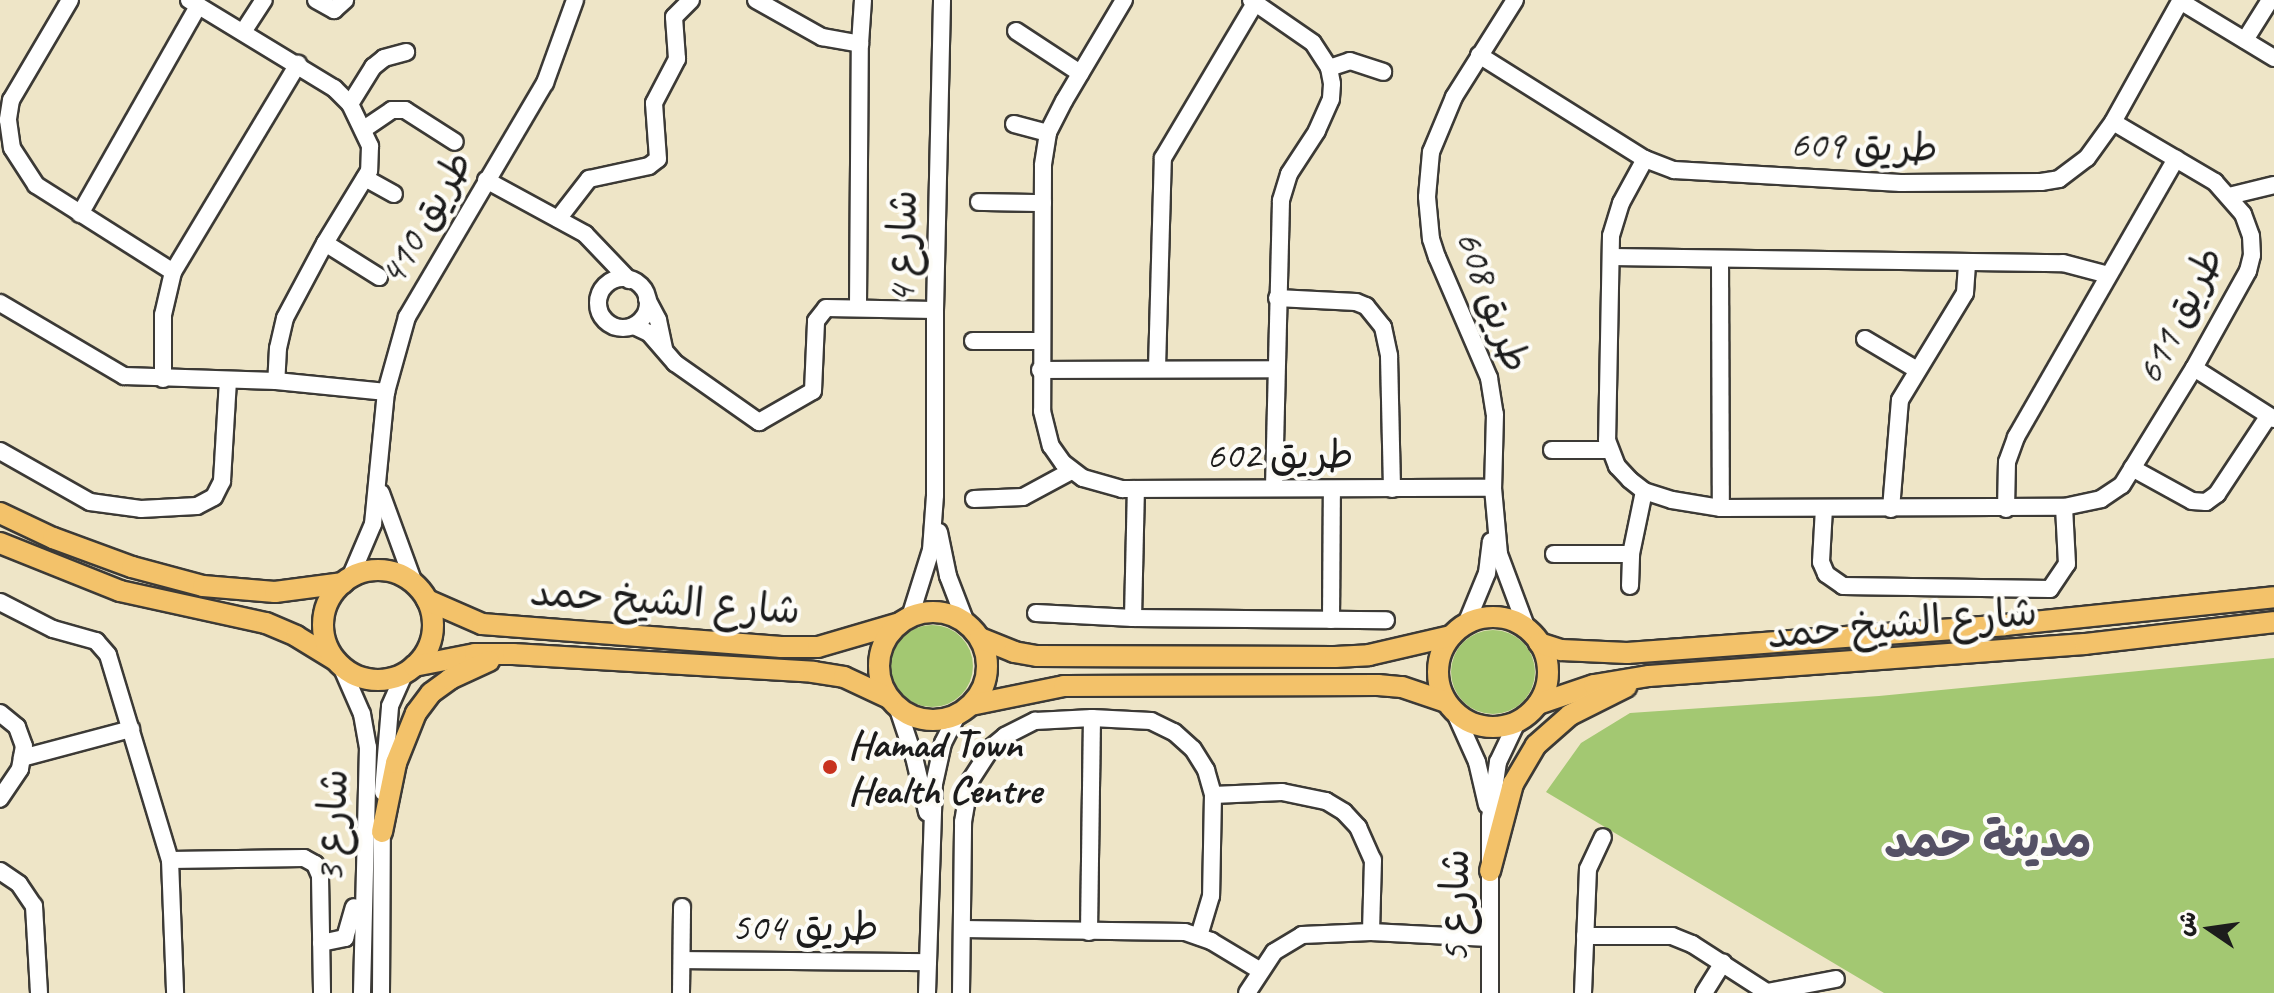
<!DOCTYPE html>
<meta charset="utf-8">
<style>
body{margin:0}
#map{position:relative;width:2274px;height:993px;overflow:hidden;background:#eee5c7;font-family:Caveat,"Playpen Sans Arabic",sans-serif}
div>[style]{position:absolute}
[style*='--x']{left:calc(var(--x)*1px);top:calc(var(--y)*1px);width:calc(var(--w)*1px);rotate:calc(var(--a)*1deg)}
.green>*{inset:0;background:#a3c872}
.round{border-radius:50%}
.roads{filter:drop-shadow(2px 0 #3c3a36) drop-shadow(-2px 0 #3c3a36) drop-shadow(0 2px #3c3a36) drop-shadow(0 -2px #3c3a36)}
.minor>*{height:16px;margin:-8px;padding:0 8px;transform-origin:8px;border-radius:8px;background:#fff}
.minor>.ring{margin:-8px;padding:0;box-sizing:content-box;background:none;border:16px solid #fff;border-radius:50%}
.major>*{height:20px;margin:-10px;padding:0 10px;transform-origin:10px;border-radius:10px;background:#f3c26a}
.major>.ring{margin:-10px;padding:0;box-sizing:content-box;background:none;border:20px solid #f3c26a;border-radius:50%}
.dots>*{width:22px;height:22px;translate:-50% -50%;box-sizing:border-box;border:4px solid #fdfcf7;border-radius:50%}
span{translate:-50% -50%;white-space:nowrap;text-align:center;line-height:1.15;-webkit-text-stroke:8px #fdfcf7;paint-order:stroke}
.street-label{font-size:40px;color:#1c1c1c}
.poi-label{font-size:40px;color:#1c1c1c;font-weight:700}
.left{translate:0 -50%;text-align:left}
.district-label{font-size:48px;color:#555165;font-weight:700}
.north{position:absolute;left:2170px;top:889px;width:80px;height:80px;-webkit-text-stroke:6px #fdfcf7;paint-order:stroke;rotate:283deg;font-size:22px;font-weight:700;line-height:32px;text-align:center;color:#1c1c1c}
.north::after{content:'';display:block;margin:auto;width:28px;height:36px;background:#1c1c1c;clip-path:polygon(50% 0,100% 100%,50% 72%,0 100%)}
</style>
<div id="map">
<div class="green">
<i class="round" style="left:891px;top:625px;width:82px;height:82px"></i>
<i class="round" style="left:1451px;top:630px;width:84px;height:84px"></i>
<i style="clip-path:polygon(2274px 658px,2274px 993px,1884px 993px,1546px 792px,1581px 743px,1630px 713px,1879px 696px)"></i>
</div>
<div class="roads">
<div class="minor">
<i style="--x:70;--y:0;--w:116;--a:120.5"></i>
<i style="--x:11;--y:100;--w:20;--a:99"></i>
<i style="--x:8;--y:120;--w:28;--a:82"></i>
<i style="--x:12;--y:148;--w:44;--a:57"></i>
<i style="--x:36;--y:185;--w:162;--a:32.4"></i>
<i style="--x:189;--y:0;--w:170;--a:31.3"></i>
<i style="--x:334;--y:88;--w:23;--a:45"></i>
<i style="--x:350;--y:104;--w:47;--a:64.5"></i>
<i style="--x:370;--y:146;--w:25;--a:92"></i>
<i style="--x:369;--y:171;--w:84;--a:121.4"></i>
<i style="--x:325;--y:243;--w:85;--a:118.1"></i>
<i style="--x:285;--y:318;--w:31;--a:103"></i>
<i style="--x:278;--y:348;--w:33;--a:93"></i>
<i style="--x:316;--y:0;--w:21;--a:29"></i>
<i style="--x:334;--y:10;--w:15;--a:-42"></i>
<i style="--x:756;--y:0;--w:76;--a:29.3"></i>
<i style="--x:822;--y:37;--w:39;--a:10"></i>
<i style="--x:1124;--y:0;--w:117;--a:120.7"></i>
<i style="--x:1064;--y:101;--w:36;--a:117"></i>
<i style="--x:1048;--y:133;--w:33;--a:99"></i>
<i style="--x:1043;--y:166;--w:245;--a:90.2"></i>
<i style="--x:1042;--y:411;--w:36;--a:76"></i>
<i style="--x:1051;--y:446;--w:21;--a:55"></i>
<i style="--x:1063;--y:463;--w:25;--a:37"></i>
<i style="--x:1083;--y:478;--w:41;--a:15.8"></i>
<i style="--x:1122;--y:489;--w:371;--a:-0.2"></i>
<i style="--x:1251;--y:0;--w:75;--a:34.7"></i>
<i style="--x:1313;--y:43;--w:30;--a:57"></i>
<i style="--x:1329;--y:68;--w:16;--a:79"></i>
<i style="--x:1332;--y:84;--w:15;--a:94"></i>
<i style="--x:1331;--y:99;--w:35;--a:114"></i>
<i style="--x:1317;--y:131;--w:51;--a:123.1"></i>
<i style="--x:1289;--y:174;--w:28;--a:107"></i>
<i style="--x:1281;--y:201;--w:286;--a:91.4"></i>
<i style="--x:1515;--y:0;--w:115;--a:122.2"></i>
<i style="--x:1454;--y:97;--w:60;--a:112.7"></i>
<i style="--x:1431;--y:152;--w:45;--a:95.1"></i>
<i style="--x:1427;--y:197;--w:42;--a:84.6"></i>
<i style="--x:1431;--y:239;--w:19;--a:72"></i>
<i style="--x:1437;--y:257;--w:132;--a:66.7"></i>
<i style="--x:1489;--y:378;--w:36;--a:81"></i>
<i style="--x:1495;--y:414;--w:74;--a:91.5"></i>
<i style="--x:1493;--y:488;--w:66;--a:84.8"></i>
<i style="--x:1499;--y:554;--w:80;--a:69.5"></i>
<i style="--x:2180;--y:1;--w:110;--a:31.2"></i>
<i style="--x:1016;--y:31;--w:77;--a:33.3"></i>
<i style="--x:243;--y:32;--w:38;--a:-57"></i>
<i style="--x:2245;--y:40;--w:47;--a:-58"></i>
<i style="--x:1479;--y:55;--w:196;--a:32.1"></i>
<i style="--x:1645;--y:159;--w:31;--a:21"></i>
<i style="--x:1674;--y:170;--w:227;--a:3.3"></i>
<i style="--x:1901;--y:183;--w:140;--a:-0.4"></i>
<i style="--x:2041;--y:182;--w:18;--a:-9"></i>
<i style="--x:2059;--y:179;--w:35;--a:-37"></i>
<i style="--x:2087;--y:158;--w:44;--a:-54.2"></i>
<i style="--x:2113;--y:122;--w:140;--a:-60.9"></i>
<i style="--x:1329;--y:68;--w:22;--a:-18"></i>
<i style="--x:1350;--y:61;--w:35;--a:18"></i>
<i style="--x:350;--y:104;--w:44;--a:-58.1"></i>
<i style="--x:373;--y:67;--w:14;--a:-39"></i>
<i style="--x:384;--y:58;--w:23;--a:-15"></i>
<i style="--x:1014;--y:124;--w:35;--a:15"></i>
<i style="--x:364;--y:129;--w:34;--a:-34"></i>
<i style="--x:392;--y:110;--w:13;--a:0"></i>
<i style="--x:405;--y:110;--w:59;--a:32.6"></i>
<i style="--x:1645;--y:159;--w:50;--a:118.6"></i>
<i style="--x:1621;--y:203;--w:34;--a:107"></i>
<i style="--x:1611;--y:236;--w:204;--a:91.1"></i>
<i style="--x:1607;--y:440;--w:28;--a:69"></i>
<i style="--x:1617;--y:466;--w:19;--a:47"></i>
<i style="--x:1630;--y:480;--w:18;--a:38"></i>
<i style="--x:1644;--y:491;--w:29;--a:18"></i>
<i style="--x:1672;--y:500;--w:50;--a:9.3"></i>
<i style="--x:1721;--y:508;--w:343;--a:-0.2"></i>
<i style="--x:2064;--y:507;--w:38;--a:-12"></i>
<i style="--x:2101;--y:499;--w:25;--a:-34"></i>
<i style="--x:2122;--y:485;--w:137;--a:-58.4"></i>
<i style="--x:2194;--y:368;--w:111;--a:-60.9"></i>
<i style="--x:2248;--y:271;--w:16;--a:-76"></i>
<i style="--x:2252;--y:255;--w:19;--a:-93"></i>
<i style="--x:2251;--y:236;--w:23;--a:-110"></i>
<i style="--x:2243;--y:214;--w:43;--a:-131.2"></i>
<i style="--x:2215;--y:182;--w:118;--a:-149.5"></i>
<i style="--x:365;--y:178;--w:33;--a:29"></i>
<i style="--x:486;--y:180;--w:113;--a:28.6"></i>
<i style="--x:585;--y:234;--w:64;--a:46.3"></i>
<i style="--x:2229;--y:196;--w:46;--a:-13.7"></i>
<i style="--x:979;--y:202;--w:64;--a:0.9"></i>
<i style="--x:80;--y:214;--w:239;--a:-60.4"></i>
<i style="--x:558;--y:219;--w:51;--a:-52.2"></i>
<i style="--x:589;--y:179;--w:61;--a:-12.2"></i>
<i style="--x:649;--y:166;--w:11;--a:-38"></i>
<i style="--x:658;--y:159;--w:56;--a:-94.1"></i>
<i style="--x:654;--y:103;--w:50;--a:-62.4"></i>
<i style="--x:677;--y:59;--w:42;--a:-94.1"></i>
<i style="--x:674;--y:17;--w:24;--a:-45"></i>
<i style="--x:325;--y:243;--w:64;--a:32.2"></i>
<i style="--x:1611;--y:257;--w:452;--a:0.8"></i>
<i style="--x:2063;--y:263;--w:47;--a:14.9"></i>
<i style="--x:1720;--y:260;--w:248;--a:89.8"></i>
<i class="ring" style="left:598px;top:278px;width:34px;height:34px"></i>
<i style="--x:1277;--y:298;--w:79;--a:2.9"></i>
<i style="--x:1356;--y:302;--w:11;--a:22"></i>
<i style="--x:1366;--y:306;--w:27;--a:51"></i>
<i style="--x:1383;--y:327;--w:30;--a:78"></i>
<i style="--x:1389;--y:356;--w:133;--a:88.7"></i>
<i style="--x:647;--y:299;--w:24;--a:62"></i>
<i style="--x:658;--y:320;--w:29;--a:78"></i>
<i style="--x:0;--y:303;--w:144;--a:30.5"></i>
<i style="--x:124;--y:376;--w:152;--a:1.9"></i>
<i style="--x:276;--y:381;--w:111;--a:5.7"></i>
<i style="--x:858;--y:306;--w:262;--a:-89.6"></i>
<i style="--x:860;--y:44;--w:44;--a:-86.1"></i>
<i style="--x:634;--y:326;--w:17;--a:25"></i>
<i style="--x:649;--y:333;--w:40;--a:49"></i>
<i style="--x:675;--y:363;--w:103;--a:35.1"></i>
<i style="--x:759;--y:422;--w:62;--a:-29.9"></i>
<i style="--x:813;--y:391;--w:70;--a:-87.5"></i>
<i style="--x:816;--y:321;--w:16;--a:-52"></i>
<i style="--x:826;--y:308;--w:109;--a:1.1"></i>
<i style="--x:1865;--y:339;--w:61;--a:30.8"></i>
<i style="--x:973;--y:341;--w:67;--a:0"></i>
<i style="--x:1157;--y:368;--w:210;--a:-88.4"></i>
<i style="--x:1163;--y:158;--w:180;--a:-59.3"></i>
<i style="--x:2194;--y:368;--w:95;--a:32.5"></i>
<i style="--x:1040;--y:370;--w:235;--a:-0.2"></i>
<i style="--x:163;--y:379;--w:64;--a:-90"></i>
<i style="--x:163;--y:315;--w:44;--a:-76.9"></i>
<i style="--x:173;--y:272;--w:243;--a:-59"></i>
<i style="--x:1552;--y:450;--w:56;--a:0"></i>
<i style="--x:0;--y:451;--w:103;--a:29.5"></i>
<i style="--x:90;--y:502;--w:51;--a:7.8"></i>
<i style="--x:141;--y:509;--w:56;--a:-3.1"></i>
<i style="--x:197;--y:506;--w:19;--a:-28"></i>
<i style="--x:214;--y:497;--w:18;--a:-63"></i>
<i style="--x:222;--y:481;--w:100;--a:-86.6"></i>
<i style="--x:2132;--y:468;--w:68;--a:28.8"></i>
<i style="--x:2192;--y:501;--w:14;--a:4"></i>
<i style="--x:2206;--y:502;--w:14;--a:-36"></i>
<i style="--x:2217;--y:494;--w:92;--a:-56.5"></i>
<i style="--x:381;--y:493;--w:96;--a:69.9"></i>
<i style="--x:974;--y:499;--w:49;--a:-2.3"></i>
<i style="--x:1023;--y:497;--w:55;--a:-28.4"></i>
<i style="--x:1824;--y:508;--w:54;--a:93.2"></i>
<i style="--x:1821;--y:562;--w:13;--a:67"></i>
<i style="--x:1826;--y:574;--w:21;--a:35"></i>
<i style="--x:1843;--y:586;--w:207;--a:0.8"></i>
<i style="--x:2050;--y:589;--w:30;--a:-56"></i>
<i style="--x:2067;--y:564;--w:57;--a:-93"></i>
<i style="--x:1891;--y:509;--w:109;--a:-85.3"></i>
<i style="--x:1900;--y:400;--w:125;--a:-58.7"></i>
<i style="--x:1965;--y:293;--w:31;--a:-86"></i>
<i style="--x:2006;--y:509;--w:47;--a:-88.8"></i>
<i style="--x:2007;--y:462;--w:27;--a:-70"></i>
<i style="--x:2016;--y:437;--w:321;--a:-60.1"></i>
<i style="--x:939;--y:532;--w:45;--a:78.4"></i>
<i style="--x:948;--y:576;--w:50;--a:69"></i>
<i style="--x:1554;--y:554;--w:77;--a:0"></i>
<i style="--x:1631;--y:554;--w:64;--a:-78.3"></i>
<i style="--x:350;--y:578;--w:59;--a:-66.9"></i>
<i style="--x:373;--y:524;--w:133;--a:-84.4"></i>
<i style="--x:386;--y:392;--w:78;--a:-74.4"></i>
<i style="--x:407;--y:317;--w:272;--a:-59.5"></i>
<i style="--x:545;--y:83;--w:88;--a:-70.1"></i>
<i style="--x:1630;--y:586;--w:32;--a:-88"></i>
<i style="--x:0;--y:602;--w:59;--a:27"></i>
<i style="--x:53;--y:629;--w:45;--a:15.6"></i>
<i style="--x:96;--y:641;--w:18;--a:49"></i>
<i style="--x:108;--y:655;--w:214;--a:73.2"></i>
<i style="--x:170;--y:860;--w:133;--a:87.8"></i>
<i style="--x:1036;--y:613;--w:97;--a:3"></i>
<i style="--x:1133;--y:618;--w:253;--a:0.5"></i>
<i style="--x:910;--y:617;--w:70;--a:-72.6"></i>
<i style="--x:931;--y:550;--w:55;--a:-85.8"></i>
<i style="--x:935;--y:495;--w:185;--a:-90"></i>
<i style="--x:935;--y:310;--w:310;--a:-88.7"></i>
<i style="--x:1133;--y:618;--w:129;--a:-88.7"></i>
<i style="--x:1331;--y:620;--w:131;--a:-89.6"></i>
<i style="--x:1466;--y:624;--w:55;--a:-67.6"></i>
<i style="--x:1487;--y:573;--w:32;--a:-83"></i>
<i style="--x:341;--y:666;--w:52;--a:66.4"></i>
<i style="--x:362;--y:714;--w:34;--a:80"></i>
<i style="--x:368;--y:747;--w:246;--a:91.4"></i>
<i style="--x:897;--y:706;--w:54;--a:71.6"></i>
<i style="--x:914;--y:757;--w:57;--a:76.7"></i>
<i style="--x:0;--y:713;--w:22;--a:39"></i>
<i style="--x:17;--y:727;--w:20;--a:70"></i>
<i style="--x:24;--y:746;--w:23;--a:100"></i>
<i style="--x:20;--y:769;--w:36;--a:124"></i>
<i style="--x:1455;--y:713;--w:54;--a:65.8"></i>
<i style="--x:1477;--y:762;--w:44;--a:76.9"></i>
<i style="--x:22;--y:758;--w:113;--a:-14.9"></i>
<i style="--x:383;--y:792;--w:86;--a:-85.3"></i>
<i style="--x:390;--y:706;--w:36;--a:-66"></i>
<i style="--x:1213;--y:795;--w:69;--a:-2.5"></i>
<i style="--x:1282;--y:792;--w:45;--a:11.6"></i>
<i style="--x:1326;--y:801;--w:21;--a:31"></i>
<i style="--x:1344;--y:812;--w:21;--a:47"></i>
<i style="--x:1358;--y:827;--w:36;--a:66"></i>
<i style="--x:1373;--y:860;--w:72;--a:91.6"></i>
<i style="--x:170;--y:860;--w:134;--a:-0.9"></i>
<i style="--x:304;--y:858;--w:13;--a:29"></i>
<i style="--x:315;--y:864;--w:13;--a:67"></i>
<i style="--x:320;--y:876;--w:117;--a:89"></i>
<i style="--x:0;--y:871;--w:23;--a:34"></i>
<i style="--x:19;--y:884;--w:27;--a:56"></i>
<i style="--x:34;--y:906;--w:87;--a:86.7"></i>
<i style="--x:962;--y:929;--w:223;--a:0.8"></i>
<i style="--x:1185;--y:932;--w:28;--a:19"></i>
<i style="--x:1211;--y:941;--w:56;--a:31.1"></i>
<i style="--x:1089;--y:932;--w:214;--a:-89.2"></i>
<i style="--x:1585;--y:936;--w:87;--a:0"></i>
<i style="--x:1672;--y:936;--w:22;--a:22"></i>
<i style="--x:1692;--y:944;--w:90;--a:32.8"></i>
<i style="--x:321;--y:943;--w:25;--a:-12"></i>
<i style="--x:345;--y:938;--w:32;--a:-74"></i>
<i style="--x:682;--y:960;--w:246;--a:0.5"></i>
<i style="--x:1767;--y:992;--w:70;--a:-10.7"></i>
<i style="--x:381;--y:993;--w:170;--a:-89.7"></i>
<i style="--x:681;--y:993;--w:86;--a:-89.3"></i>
<i style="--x:927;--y:993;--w:209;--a:-88.1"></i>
<i style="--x:934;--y:784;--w:42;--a:-77.6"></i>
<i style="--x:943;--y:743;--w:31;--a:-63"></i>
<i style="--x:961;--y:993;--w:171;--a:-89.3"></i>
<i style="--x:963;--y:822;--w:42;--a:-80.3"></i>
<i style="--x:970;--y:781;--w:40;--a:-57.1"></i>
<i style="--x:992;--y:747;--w:17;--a:-40"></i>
<i style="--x:1005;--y:736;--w:34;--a:-27"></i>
<i style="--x:1035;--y:721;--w:57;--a:-3"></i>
<i style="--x:1092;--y:718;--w:59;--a:2.9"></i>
<i style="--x:1151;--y:721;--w:25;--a:26"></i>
<i style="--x:1174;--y:732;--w:25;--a:42"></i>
<i style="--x:1193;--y:749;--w:25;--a:58"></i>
<i style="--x:1206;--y:770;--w:26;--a:74"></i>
<i style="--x:1213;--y:795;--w:101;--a:91.1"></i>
<i style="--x:1211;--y:896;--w:42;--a:106.7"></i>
<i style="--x:1247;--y:993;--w:49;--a:-56.6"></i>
<i style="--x:1274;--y:952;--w:33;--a:-31"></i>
<i style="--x:1302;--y:935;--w:69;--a:-2.5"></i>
<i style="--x:1371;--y:932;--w:118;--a:2.9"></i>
<i style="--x:1490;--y:993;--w:175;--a:-90"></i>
<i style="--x:1490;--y:818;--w:57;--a:-81.9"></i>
<i style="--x:1498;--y:762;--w:44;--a:-64.6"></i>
<i style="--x:1583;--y:993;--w:124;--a:-87.7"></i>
<i style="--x:1588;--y:869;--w:35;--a:-65"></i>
<i style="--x:1704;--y:993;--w:36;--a:-58"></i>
</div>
<div class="major">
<i style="--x:0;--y:513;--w:59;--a:25.3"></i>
<i style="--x:53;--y:538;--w:84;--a:20.2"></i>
<i style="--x:132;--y:567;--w:73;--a:15"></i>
<i style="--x:203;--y:586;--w:72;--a:4.8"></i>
<i style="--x:275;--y:592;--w:69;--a:-7.5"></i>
<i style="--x:0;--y:543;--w:129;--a:21.8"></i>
<i style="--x:120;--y:591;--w:149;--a:12.4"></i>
<i style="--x:266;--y:623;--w:33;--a:23"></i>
<i style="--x:296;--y:636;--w:46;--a:31.6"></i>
<i class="ring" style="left:323px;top:570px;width:90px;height:90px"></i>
<i style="--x:427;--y:600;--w:60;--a:23.6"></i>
<i style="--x:482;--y:624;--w:300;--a:4.4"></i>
<i style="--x:781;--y:647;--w:37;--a:0"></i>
<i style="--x:818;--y:647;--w:85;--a:-16.3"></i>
<i class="ring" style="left:879px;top:612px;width:88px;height:88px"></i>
<i class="ring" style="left:1438px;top:617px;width:90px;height:90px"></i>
<i style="--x:980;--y:638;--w:37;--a:22"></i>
<i style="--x:1014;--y:652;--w:23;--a:10"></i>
<i style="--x:1037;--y:656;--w:298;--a:0.2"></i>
<i style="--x:1335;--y:657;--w:34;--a:-3"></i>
<i style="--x:1369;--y:655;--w:84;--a:-13"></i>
<i style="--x:1539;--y:643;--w:23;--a:18"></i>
<i style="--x:1561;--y:650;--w:66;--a:2.6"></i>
<i style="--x:1627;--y:653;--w:379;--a:-4.2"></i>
<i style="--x:2005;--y:625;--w:270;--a:-5.9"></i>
<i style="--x:414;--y:666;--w:62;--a:-11.1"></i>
<i style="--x:475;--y:654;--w:38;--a:0"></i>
<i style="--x:513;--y:654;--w:301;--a:3.4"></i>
<i style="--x:813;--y:672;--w:31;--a:9"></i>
<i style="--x:844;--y:677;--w:50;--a:25"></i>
<i style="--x:1538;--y:704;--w:59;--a:-18.7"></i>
<i style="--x:1594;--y:685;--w:56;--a:-9.3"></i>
<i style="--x:1649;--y:676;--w:437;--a:-4.2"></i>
<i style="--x:2085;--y:644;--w:190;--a:-6.6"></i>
<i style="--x:971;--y:705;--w:95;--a:-11.5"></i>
<i style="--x:1064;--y:686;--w:314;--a:-0.2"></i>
<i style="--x:1378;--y:685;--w:24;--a:5"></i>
<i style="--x:1402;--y:687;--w:46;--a:18.8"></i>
<i style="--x:382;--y:832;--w:70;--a:-78.5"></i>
<i style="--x:396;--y:763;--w:54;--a:-68.2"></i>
<i style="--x:416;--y:713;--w:25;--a:-53"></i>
<i style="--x:431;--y:693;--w:24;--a:-36"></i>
<i style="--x:450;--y:679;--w:43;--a:-24.8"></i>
<i style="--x:1490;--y:871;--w:90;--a:-75.2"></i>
<i style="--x:1513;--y:784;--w:45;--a:-59.5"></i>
<i style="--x:1536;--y:745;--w:45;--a:-41.4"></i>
<i style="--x:1570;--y:715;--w:63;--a:-26.6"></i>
</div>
</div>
<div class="dots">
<i style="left:830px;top:767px;background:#c8321e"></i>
</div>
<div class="street-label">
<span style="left:1864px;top:146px;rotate:2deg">طريق 609</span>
<span style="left:425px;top:218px;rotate:-60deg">طريق 410</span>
<span style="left:902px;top:247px;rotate:-89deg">شارع 4</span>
<span style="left:1493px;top:301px;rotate:70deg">طريق 608</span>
<span style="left:2179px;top:315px;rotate:-63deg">طريق 611</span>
<span style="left:1280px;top:455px">طريق 602</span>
<span style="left:665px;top:601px;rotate:4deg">شارع الشيخ حمد</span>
<span style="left:1902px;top:623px;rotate:-5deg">شارع الشيخ حمد</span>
<span style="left:332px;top:826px;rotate:-88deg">شارع 3</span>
<span style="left:1455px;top:906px;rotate:-90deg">شارع 5</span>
<span style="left:805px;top:927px">طريق 504</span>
</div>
<div class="poi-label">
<span class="left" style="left:848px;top:767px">Hamad Town<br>Health Centre</span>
</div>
<div class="district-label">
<span style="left:1988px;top:841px">مدينة حمد</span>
</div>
<div class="north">ش</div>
</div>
